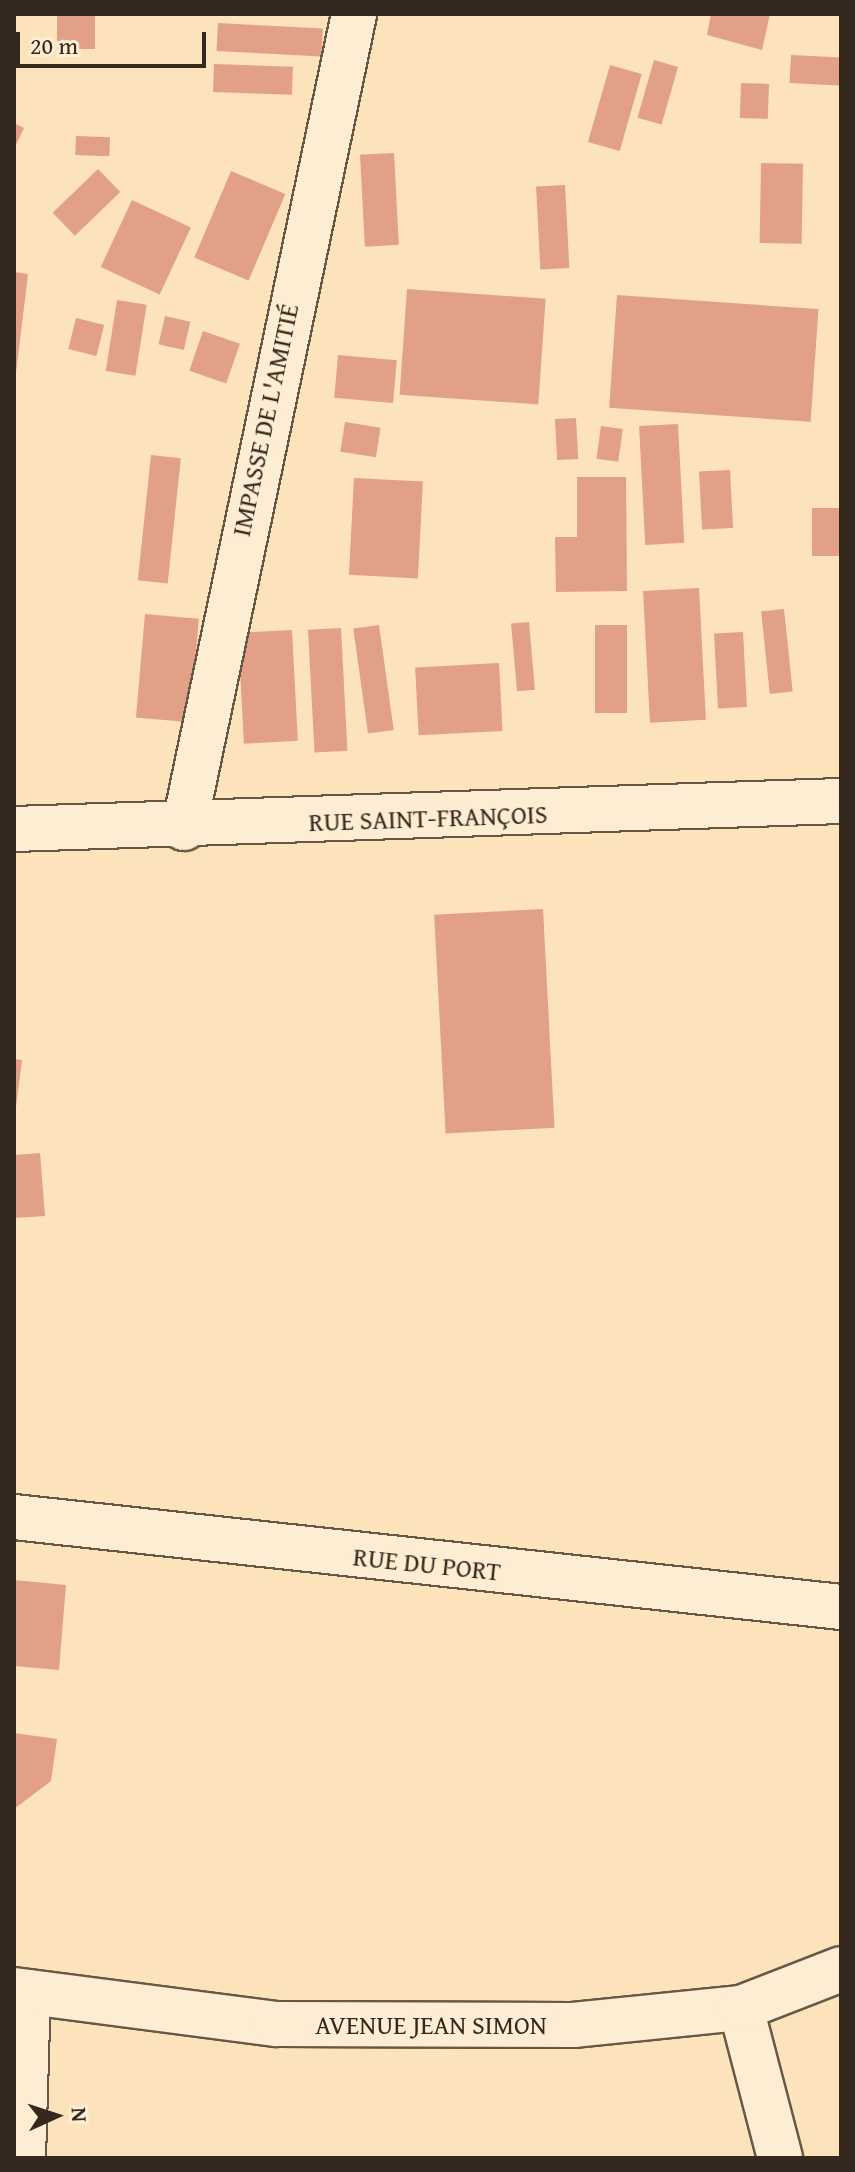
<!DOCTYPE html>
<meta charset="utf-8">
<style>
body{margin:0}
#map{position:relative;width:855px;height:2172px;overflow:hidden;background:#fce3bc;font-family:"Gentium Book Plus",serif}
div>[style]{position:absolute}
[style*='--x']{left:calc(var(--x)*1px);top:calc(var(--y)*1px);width:calc(var(--w)*1px);rotate:calc(var(--a)*1deg)}
.building>*{inset:0;background:#e2a087;transform-origin:0 0}
.roads{filter:drop-shadow(2px 0 #675846) drop-shadow(-2px 0 #675846) drop-shadow(0 2px #675846) drop-shadow(0 -2px #675846)}
.street>*{height:44px;margin:-22px;padding:0 22px;transform-origin:22px;border-radius:22px;background:#fdedd3}
.secondary>*{height:44px;margin:-22px;padding:0 22px;transform-origin:22px;border-radius:22px;background:#fdedd3}
span{translate:-50% -50%;white-space:nowrap;text-align:center;line-height:1.15;-webkit-text-stroke:7px #fdedd3;paint-order:stroke}
.street-label{font-size:26px;color:#35291f}
.frame{position:absolute;inset:0;border:16px solid #35291f;pointer-events:none}
.north{position:absolute;left:16px;top:2076px;width:80px;height:80px;-webkit-text-stroke:6px #fdedd3;paint-order:stroke;rotate:87deg;font-size:22px;font-weight:700;line-height:32px;text-align:center;color:#35291f}
.north::after{content:'';display:block;margin:auto;width:28px;height:36px;background:#35291f;clip-path:polygon(50% 0,100% 100%,50% 72%,0 100%)}
.scale{position:absolute;left:16px;top:32px;width:190px;height:36px;box-sizing:border-box;border:4px solid #35291f;border-top:0;padding-left:10px;font-size:24px;line-height:28px;white-space:nowrap;color:#35291f;-webkit-text-stroke:6px #fdedd3;paint-order:stroke}
</style>
<div id="map">
<div class="building">
<i style="left:57px;top:14px;width:38px;height:35px"></i>
<i style="clip-path:polygon(711px 14px,770px 14px,762px 50px,707px 35px)"></i>
<i style="left:218px;top:23px;width:105px;height:28px;rotate:3deg"></i>
<i style="left:791px;top:55px;width:50px;height:28px;rotate:3deg"></i>
<i style="left:654px;top:60px;width:25px;height:60px;rotate:16deg"></i>
<i style="left:214px;top:64px;width:79px;height:28px;rotate:2deg"></i>
<i style="left:610px;top:65px;width:33px;height:80px;rotate:16deg"></i>
<i style="left:741px;top:83px;width:28px;height:35px;rotate:2deg"></i>
<i style="clip-path:polygon(14px 123px,24px 128px,14px 149px)"></i>
<i style="left:76px;top:136px;width:34px;height:19px;rotate:2deg"></i>
<i style="left:394px;top:153px;width:92px;height:34px;rotate:87deg"></i>
<i style="left:761px;top:163px;width:42px;height:80px;rotate:1deg"></i>
<i style="left:98px;top:169px;width:32px;height:63px;rotate:46deg"></i>
<i style="left:231px;top:171px;width:59px;height:94px;rotate:23deg"></i>
<i style="left:565px;top:185px;width:83px;height:29px;rotate:87deg"></i>
<i style="left:132px;top:200px;width:65px;height:74px;rotate:25deg"></i>
<i style="clip-path:polygon(14px 272px,28px 274px,16px 373px,14px 373px)"></i>
<i style="left:407px;top:289px;width:139px;height:106px;rotate:4deg"></i>
<i style="left:617px;top:295px;width:202px;height:113px;rotate:4deg"></i>
<i style="left:117px;top:300px;width:30px;height:72px;rotate:9deg"></i>
<i style="left:165px;top:316px;width:26px;height:29px;rotate:13deg"></i>
<i style="left:76px;top:318px;width:29px;height:32px;rotate:14deg"></i>
<i style="left:203px;top:331px;width:39px;height:42px;rotate:19deg"></i>
<i style="left:338px;top:355px;width:59px;height:43px;rotate:5deg"></i>
<i style="left:576px;top:418px;width:41px;height:21px;rotate:87deg"></i>
<i style="left:345px;top:422px;width:36px;height:30px;rotate:9deg"></i>
<i style="left:678px;top:424px;width:119px;height:39px;rotate:87deg"></i>
<i style="left:601px;top:426px;width:22px;height:33px;rotate:8deg"></i>
<i style="left:151px;top:455px;width:30px;height:126px;rotate:6deg"></i>
<i style="left:730px;top:470px;width:58px;height:31px;rotate:87deg"></i>
<i style="clip-path:polygon(577px 477px,626px 477px,627px 591px,556px 592px,555px 537px,577px 537px)"></i>
<i style="left:354px;top:478px;width:69px;height:97px;rotate:3deg"></i>
<i style="left:841px;top:508px;width:48px;height:29px;rotate:90deg"></i>
<i style="left:699px;top:588px;width:132px;height:56px;rotate:87deg"></i>
<i style="left:784px;top:609px;width:83px;height:23px;rotate:84deg"></i>
<i style="left:145px;top:614px;width:54px;height:104px;rotate:5deg"></i>
<i style="left:529px;top:622px;width:68px;height:18px;rotate:85deg"></i>
<i style="left:379px;top:625px;width:106px;height:26px;rotate:82deg"></i>
<i style="left:627px;top:625px;width:88px;height:32px;rotate:90deg"></i>
<i style="left:341px;top:628px;width:123px;height:33px;rotate:87deg"></i>
<i style="left:292px;top:630px;width:111px;height:54px;rotate:87deg"></i>
<i style="left:743px;top:632px;width:75px;height:29px;rotate:87deg"></i>
<i style="left:499px;top:663px;width:68px;height:84px;rotate:87deg"></i>
<i style="left:543px;top:909px;width:219px;height:109px;rotate:87deg"></i>
<i style="clip-path:polygon(14px 1059px,22px 1060px,16px 1107px,14px 1107px)"></i>
<i style="clip-path:polygon(40px 1153px,45px 1216px,14px 1218px,14px 1155px)"></i>
<i style="clip-path:polygon(14px 1580px,66px 1585px,59px 1670px,14px 1666px)"></i>
<i style="clip-path:polygon(14px 1733px,57px 1739px,51px 1781px,14px 1809px)"></i>
</div>
<div class="roads">
<div class="street">
<i style="--x:184;--y:828;--w:832;--a:-78.2"></i>
<i style="--x:14;--y:1517;--w:832;--a:6.21"></i>
<i style="--x:741;--y:2008;--w:155;--a:75.4"></i>
<i style="--x:23;--y:2158;--w:166;--a:-88.3"></i>
</div>
<div class="secondary">
<i style="--x:14;--y:829;--w:827;--a:-1.94"></i>
<i style="--x:14;--y:1990;--w:265;--a:7.4"></i>
<i style="--x:277;--y:2024;--w:296;--a:0.2"></i>
<i style="--x:573;--y:2025;--w:169;--a:-5.8"></i>
<i style="--x:741;--y:2008;--w:107;--a:-21.3"></i>
</div>
</div>
<div class="street-label">
<span style="left:265px;top:420px;rotate:-78deg">IMPASSE DE L'AMITIÉ</span>
<span style="left:428px;top:818px;rotate:-2deg">RUE SAINT-FRANÇOIS</span>
<span style="left:427px;top:1564px;rotate:6deg">RUE DU PORT</span>
<span style="left:431px;top:2025px">AVENUE JEAN SIMON</span>
</div>
<div class="frame"></div>
<div class="north">N</div>
<div class="scale">20 m</div>
</div>
